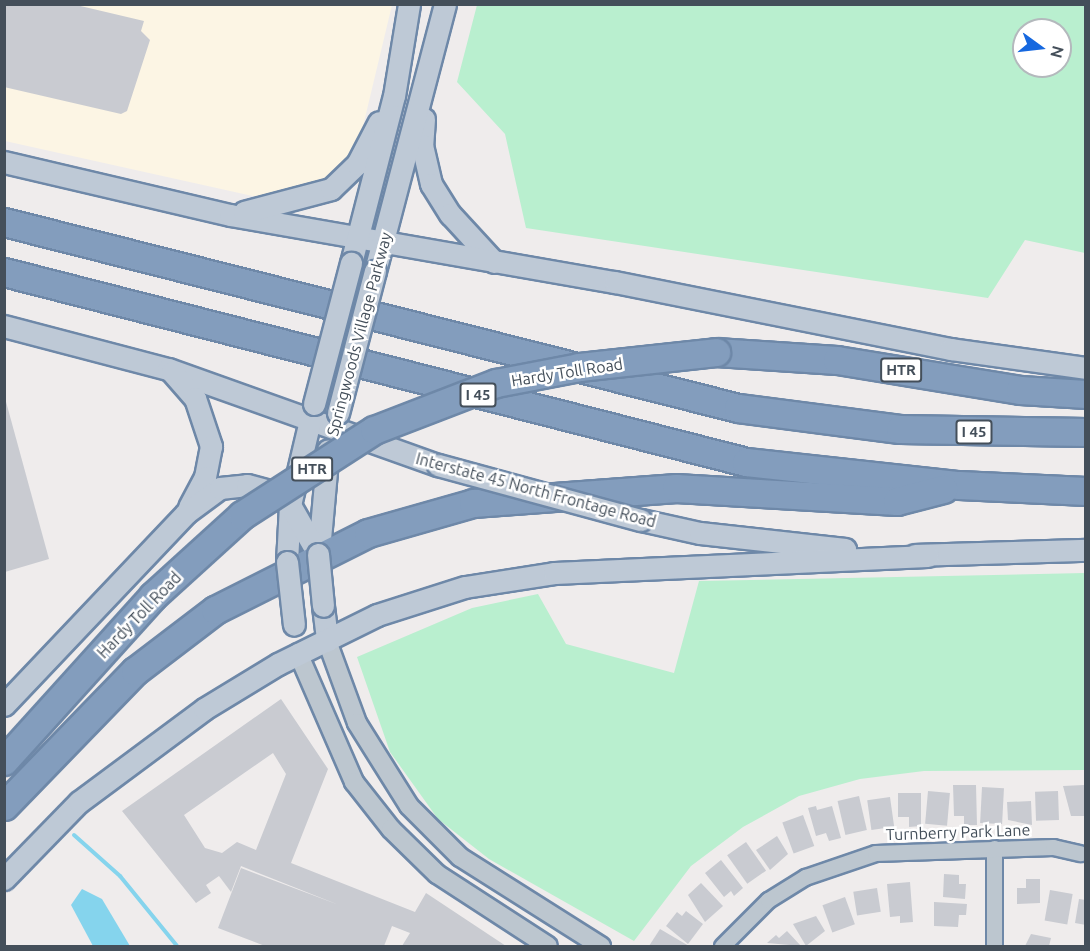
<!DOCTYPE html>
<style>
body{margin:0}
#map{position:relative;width:1090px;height:951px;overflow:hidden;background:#efecec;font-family:Ubuntu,sans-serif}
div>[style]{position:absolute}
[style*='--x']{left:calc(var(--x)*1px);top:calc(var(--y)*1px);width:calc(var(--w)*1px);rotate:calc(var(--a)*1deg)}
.commercial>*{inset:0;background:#fcf5e4}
.green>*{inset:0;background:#b9efcf}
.water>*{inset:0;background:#85d4ed}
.stream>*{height:4px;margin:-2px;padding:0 2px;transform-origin:2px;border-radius:2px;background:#85d4ed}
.building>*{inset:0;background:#c9cbd1;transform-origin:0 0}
.roads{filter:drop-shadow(2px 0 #6e88a8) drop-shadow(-2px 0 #6e88a8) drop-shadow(0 2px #6e88a8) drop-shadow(0 -2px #6e88a8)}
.minor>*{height:15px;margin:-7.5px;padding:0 7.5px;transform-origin:7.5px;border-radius:7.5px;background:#bcc6cf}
.tertiary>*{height:18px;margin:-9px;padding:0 9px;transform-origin:9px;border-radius:9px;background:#bcc6cf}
.secondary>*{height:21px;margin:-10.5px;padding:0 10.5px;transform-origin:10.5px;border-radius:10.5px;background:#bec9d6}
.motorway>*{height:27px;margin:-13.5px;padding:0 13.5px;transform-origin:13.5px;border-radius:13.5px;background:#839dbd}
.bridges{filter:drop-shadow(2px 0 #6e88a8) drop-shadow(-2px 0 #6e88a8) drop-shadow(0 2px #6e88a8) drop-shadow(0 -2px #6e88a8)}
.secondary-bridge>*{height:21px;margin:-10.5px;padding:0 10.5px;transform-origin:10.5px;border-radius:10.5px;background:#bec9d6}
.motorway-bridge>*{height:27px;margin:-13.5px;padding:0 13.5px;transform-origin:13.5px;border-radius:13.5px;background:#839dbd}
span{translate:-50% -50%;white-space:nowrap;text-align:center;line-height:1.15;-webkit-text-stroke:5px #fff;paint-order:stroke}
.shield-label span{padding:2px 4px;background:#fff;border:2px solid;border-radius:4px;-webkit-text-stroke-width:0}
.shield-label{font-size:15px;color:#444f5a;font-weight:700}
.street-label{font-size:16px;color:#444f5a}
.frame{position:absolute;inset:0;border:6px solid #444f5a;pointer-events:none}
.north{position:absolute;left:1012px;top:18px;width:60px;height:60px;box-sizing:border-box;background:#fff;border:2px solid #b4b9bd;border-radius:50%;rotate:105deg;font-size:16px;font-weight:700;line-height:24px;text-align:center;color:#444f5a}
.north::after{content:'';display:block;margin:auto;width:21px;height:27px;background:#1668df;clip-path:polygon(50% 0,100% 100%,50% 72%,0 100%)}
</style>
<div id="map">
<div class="commercial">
<i style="clip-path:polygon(5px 5px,392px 5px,359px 143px,331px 189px,262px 198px,5px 141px)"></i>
</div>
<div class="green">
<i style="clip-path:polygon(evenodd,477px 5px,1085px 5px,1085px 253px,1025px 240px,988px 298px,526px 228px,505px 134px,457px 82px,477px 5px,1024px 30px,1060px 30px,1060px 66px,1024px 66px,1024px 30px)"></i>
<i style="clip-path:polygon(1085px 573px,1085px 770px,924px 771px,860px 779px,799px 796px,743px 827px,691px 866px,634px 941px,489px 859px,438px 819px,390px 752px,357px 657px,472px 608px,538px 594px,566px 644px,674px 673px,699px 581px)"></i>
</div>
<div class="water">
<i style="clip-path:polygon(82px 889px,102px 899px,130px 946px,93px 946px,71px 905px)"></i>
</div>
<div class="stream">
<i style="--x:74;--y:835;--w:62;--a:41.7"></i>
<i style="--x:120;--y:876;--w:90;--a:50.8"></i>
</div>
<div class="building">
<i style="clip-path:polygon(4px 4px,72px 4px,144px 21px,141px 31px,150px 40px,127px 111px,121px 114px,4px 87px)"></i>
<i style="clip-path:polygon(5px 398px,49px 559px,5px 572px)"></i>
<i style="clip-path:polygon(evenodd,281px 699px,328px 769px,291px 863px,415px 912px,426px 893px,506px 946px,402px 946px,410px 933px,392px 926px,384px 946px,265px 946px,218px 928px,241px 868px,339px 905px,241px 866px,231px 892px,219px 876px,206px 885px,211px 893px,196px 903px,122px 811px,281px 699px,273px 753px,286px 774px,256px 850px,237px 842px,222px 853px,205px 848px,184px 815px,273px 753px)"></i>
<i style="clip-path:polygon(953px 785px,976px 785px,977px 825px,964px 825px,964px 816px,954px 816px)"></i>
<i style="clip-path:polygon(1084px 785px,1085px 816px,1071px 816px,1063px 786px)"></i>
<i style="left:982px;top:787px;width:22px;height:36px;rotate:3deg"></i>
<i style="left:928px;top:791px;width:22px;height:33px;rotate:5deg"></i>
<i style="left:1058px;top:791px;width:29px;height:23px;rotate:88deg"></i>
<i style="clip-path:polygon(898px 793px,921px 793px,921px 826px,909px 827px,909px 817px,898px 817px)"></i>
<i style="left:859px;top:796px;width:35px;height:22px;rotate:77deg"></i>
<i style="left:890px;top:797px;width:30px;height:23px;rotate:82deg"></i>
<i style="clip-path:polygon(1031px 801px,1032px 825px,1008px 820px,1007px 802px)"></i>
<i style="clip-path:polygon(816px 806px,817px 810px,832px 806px,841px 838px,829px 841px,826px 833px,816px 836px,808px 808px)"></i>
<i style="left:803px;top:815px;width:33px;height:22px;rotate:70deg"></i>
<i style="clip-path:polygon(777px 836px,788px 854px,770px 870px,756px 850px)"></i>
<i style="left:746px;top:842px;width:35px;height:23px;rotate:55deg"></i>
<i style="clip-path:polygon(721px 860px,743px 888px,734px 896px,731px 891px,724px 897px,705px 873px)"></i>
<i style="clip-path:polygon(944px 874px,959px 875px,959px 884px,966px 884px,965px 899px,943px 897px)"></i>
<i style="clip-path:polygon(1026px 879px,1040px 879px,1040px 903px,1017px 904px,1017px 888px,1026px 888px)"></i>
<i style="clip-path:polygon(910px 882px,913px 922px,900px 923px,900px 916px,890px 917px,887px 884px)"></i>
<i style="clip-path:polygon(701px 883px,723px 906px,705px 922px,688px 895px)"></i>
<i style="left:877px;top:888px;width:24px;height:24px;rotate:81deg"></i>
<i style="left:1050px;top:890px;width:23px;height:31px;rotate:10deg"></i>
<i style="left:845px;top:897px;width:29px;height:24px;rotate:70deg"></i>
<i style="clip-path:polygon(1079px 899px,1086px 900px,1086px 925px,1075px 923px)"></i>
<i style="clip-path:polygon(934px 902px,967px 904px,966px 915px,959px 915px,958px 927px,934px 926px)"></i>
<i style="clip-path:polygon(686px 911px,703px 924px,688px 944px,666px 926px,677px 912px,682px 916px)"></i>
<i style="clip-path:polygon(816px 916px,825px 931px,806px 946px,793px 924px)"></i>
<i style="clip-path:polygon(660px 929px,689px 946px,649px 946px)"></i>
<i style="clip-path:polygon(787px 931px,801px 946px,767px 943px,776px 935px,779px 938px)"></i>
<i style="clip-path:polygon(1031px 934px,1051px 938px,1049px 946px,1025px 946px)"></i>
</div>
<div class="roads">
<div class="minor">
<i style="--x:994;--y:848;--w:98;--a:90"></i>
<i style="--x:722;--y:946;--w:65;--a:-45"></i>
<i style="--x:768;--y:900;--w:44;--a:-31.9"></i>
<i style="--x:805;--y:877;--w:74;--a:-18.9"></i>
<i style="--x:875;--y:853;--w:178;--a:-1.9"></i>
<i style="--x:1053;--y:847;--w:28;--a:13"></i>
</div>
<div class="tertiary">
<i style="--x:327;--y:641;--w:87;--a:69.9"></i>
<i style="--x:357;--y:723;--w:98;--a:57.9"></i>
<i style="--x:409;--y:806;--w:72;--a:45"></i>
<i style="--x:460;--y:857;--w:167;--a:32.3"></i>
<i style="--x:298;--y:653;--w:141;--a:66.5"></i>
<i style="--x:354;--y:782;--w:60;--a:51.8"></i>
<i style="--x:391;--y:829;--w:64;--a:44.4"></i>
<i style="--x:437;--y:874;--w:132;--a:33"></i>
</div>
<div class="secondary">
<i style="--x:424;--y:119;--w:26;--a:94"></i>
<i style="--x:422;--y:145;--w:40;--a:77"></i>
<i style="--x:431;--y:184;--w:36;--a:58"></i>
<i style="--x:450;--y:214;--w:65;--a:47.5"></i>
<i style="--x:4;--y:162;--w:232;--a:13.2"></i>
<i style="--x:230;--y:215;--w:391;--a:9.9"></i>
<i style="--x:615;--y:282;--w:343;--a:11.3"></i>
<i style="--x:951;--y:349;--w:136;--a:8"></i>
<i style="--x:244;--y:212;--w:90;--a:-14.8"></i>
<i style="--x:331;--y:189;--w:36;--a:-44"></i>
<i style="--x:357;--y:164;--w:47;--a:-62.4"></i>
<i style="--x:351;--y:263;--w:172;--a:-75.6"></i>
<i style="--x:394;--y:96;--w:93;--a:-80.7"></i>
<i style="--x:375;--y:271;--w:276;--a:-75.3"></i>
<i style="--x:4;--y:326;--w:170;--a:14.7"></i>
<i style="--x:168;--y:369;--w:287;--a:19.6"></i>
<i style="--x:172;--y:372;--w:35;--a:49"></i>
<i style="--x:195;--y:398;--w:51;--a:71.6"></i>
<i style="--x:211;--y:446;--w:32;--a:101"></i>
<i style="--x:205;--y:477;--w:34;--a:118"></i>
<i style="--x:641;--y:520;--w:60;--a:12.4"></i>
<i style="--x:700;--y:533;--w:146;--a:6.3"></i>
<i style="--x:319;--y:550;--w:100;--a:-84.9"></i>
<i style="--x:915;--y:555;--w:171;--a:-1.7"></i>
<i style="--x:287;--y:562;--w:57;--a:-87"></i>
<i style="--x:290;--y:505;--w:100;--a:-76.7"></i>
<i style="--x:323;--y:606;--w:35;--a:83"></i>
<i style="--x:4;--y:705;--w:265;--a:-46.5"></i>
<i style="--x:186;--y:513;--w:42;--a:-36.3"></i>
<i style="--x:220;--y:488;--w:27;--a:-6"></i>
<i style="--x:247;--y:485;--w:23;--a:15"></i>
<i style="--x:269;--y:491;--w:25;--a:34"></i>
<i style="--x:290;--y:505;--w:56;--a:60.3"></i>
<i style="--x:4;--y:879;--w:107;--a:-45.8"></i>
<i style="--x:79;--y:802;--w:156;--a:-36.6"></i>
<i style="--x:204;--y:709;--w:87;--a:-31.3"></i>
<i style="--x:278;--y:664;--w:110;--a:-26.3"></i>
<i style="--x:377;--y:615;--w:92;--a:-17.7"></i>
<i style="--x:465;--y:587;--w:90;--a:-8.9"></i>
<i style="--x:554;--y:573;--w:374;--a:-2.6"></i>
</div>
<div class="motorway">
<i style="--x:4;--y:222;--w:757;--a:14.22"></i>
<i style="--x:738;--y:408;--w:163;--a:7.4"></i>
<i style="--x:900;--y:429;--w:186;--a:0.9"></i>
<i style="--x:4;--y:272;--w:766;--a:14.36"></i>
<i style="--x:746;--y:462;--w:214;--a:6.2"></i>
<i style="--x:959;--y:485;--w:127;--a:2.7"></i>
<i style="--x:716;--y:352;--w:121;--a:3.8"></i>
<i style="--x:837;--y:360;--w:185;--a:9.3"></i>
<i style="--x:1020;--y:390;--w:66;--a:3.5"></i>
<i style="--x:4;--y:806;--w:188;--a:-45.9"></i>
<i style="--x:135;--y:671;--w:101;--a:-37.3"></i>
<i style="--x:215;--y:610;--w:171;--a:-26.7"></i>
<i style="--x:368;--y:533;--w:109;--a:-15.9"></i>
<i style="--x:473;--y:503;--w:204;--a:-4.2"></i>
<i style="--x:676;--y:488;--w:221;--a:3.4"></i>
<i style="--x:897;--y:501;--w:48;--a:-14.6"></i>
</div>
</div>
<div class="bridges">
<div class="secondary-bridge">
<i style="--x:314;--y:404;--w:146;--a:-75.3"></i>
<i style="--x:338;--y:413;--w:147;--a:-75.4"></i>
<i style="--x:438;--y:465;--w:210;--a:15.2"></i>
<i style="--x:318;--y:554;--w:52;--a:84.5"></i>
<i style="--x:287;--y:562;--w:63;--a:83.7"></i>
</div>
<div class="motorway-bridge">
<i style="--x:4;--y:761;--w:222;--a:-47.9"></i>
<i style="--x:153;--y:596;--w:120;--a:-42.3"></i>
<i style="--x:242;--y:515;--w:157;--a:-32.8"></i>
<i style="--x:374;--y:430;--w:131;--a:-21.1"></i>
<i style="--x:496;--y:383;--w:85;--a:-10.9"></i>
<i style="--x:579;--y:367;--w:138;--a:-6.2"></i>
</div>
</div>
<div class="shield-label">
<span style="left:901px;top:370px">HTR</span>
<span style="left:478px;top:395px">I 45</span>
<span style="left:974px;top:432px">I 45</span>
<span style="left:312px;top:469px">HTR</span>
</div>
<div class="street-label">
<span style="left:359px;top:334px;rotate:-75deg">Springwoods Village Parkway</span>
<span style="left:567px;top:372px;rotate:-9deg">Hardy Toll Road</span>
<span style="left:536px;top:490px;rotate:15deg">Interstate 45 North Frontage Road</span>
<span style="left:139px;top:615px;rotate:-46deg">Hardy Toll Road</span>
<span style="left:958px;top:832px;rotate:-2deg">Turnberry Park Lane</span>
</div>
<div class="frame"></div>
<div class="north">N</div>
</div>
